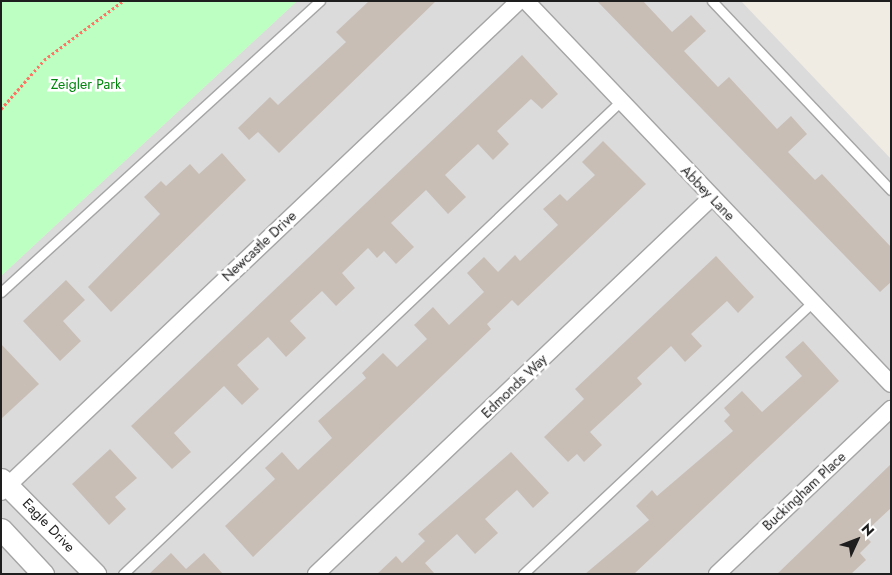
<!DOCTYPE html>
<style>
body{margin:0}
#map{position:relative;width:892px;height:575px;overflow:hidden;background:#f0ece3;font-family:Jost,sans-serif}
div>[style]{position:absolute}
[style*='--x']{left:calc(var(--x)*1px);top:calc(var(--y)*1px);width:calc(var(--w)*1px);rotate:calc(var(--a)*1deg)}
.residential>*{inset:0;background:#dcdbdb}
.park>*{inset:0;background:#bdfec2}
.building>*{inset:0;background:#c8beb6}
.path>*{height:3px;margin-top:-1.5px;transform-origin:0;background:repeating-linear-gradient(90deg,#ff7565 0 2.5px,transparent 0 5px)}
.roads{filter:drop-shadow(1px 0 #a5a5a5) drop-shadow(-1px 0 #a5a5a5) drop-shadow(0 1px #a5a5a5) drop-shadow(0 -1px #a5a5a5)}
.service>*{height:9px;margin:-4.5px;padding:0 4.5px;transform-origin:4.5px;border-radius:4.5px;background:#fff}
.minor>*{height:16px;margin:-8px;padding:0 8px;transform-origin:8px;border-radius:8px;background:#fff}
.tertiary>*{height:21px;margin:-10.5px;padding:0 10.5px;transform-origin:10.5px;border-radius:10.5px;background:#fff}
span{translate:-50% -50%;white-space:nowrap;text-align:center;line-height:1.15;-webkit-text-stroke:5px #fff;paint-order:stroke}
.park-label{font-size:14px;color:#02860d}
.street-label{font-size:14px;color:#1e1e1e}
.frame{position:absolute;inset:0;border:2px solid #1e1e1e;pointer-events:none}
.north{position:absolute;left:832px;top:515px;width:50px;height:50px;-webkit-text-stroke:4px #fff;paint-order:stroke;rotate:47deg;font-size:14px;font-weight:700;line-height:20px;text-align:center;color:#1e1e1e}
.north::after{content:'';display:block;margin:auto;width:18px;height:22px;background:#1e1e1e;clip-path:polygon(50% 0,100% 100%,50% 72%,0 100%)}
</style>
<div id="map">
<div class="residential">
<i style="clip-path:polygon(297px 1px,741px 1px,891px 159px,891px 574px,1px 574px,1px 276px)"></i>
</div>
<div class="park">
<i style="clip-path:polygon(1px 1px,297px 1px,1px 276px)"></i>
</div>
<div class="building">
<i style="clip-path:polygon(369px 1px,436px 1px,279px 153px,258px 132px,249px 140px,238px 128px,270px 97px,278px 105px,346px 42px,336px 32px)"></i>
<i style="clip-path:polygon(597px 1px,643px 1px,672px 32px,691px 15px,706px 31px,684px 51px,718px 87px,729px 77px,777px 129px,791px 116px,807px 134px,788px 152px,815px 180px,822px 174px,891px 247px,891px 282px,880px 292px)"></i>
<i style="clip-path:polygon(522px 55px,558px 94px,542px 109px,531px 99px,497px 131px,509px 144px,493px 160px,478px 144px,445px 175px,466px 197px,448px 214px,426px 190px,391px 223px,414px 247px,396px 264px,384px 251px,377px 258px,368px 248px,342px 273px,355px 288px,336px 306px,322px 291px,290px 321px,306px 338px,286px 357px,268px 337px,237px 365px,259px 389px,242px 405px,224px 386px,174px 433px,191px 452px,172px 469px,131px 426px)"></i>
<i style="clip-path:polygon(603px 141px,646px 184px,518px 306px,512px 300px,487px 324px,491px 329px,253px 557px,225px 526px,275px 479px,265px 468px,282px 452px,298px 470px,332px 438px,318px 421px,366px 378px,362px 373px,383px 353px,397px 367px,427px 339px,414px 325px,433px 307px,449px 325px,484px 292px,467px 273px,484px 257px,498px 272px,515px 255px,520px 261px,558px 225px,543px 209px,560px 194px,567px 201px,595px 175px,582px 162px)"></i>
<i style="clip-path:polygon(222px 153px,246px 180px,111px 312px,88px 287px,160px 214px,144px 197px,161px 181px,166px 186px,190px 164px,199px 174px)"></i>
<i style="clip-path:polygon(716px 256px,754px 297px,738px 313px,727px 301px,691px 334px,702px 346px,685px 362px,671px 346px,637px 378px,642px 384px,590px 432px,602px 445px,584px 462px,577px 454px,568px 462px,544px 437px,584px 399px,575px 389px)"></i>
<i style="clip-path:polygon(66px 280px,85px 300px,63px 321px,81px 341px,60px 361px,23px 321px)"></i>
<i style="clip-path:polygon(803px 341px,839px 381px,634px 574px,585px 574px,649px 520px,636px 506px,652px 490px,657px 496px,733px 431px,724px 421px,730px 415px,724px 408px,742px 391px,762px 412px,802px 376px,785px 357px)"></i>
<i style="clip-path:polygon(1px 344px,39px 384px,1px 419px)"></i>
<i style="clip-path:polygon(110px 449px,137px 478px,115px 497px,126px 509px,109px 525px,72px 484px)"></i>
<i style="clip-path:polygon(511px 452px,549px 493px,533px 508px,517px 490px,485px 519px,498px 533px,475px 554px,457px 534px,425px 563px,435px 574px,377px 574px,396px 556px,402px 563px,425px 541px,418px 534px)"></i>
<i style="clip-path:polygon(891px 464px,891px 508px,863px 534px,871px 542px,860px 553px,866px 560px,851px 574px,777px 574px)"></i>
<i style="clip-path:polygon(171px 553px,186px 569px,204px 553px,223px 574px,149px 574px)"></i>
</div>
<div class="path">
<i style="--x:1;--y:109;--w:65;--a:-48.7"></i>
<i style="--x:44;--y:60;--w:99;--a:-36.8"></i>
</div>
<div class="roads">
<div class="service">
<i style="--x:712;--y:1;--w:260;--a:46.6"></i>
<i style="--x:1;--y:292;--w:432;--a:-42.4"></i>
<i style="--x:123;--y:574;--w:687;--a:-43.53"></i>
<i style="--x:523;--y:574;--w:398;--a:-43.2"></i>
</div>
<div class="minor">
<i style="--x:526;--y:1;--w:529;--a:46.38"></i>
<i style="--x:1;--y:492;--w:714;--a:-43.47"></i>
<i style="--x:316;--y:574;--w:547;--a:-43.59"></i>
<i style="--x:717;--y:574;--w:240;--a:-43.5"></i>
</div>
<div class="tertiary">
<i style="--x:1;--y:479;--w:134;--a:45.3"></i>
<i style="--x:1;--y:529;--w:62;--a:47"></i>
</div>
</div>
<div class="park-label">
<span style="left:86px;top:84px">Zeigler Park</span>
</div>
<div class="street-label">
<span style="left:708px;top:193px;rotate:46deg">Abbey Lane</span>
<span style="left:259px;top:246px;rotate:-43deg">Newcastle Drive</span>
<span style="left:514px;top:386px;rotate:-44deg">Edmonds Way</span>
<span style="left:804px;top:491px;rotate:-43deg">Buckingham Place</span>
<span style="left:49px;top:525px;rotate:46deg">Eagle Drive</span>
</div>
<div class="frame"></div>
<div class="north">N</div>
</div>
